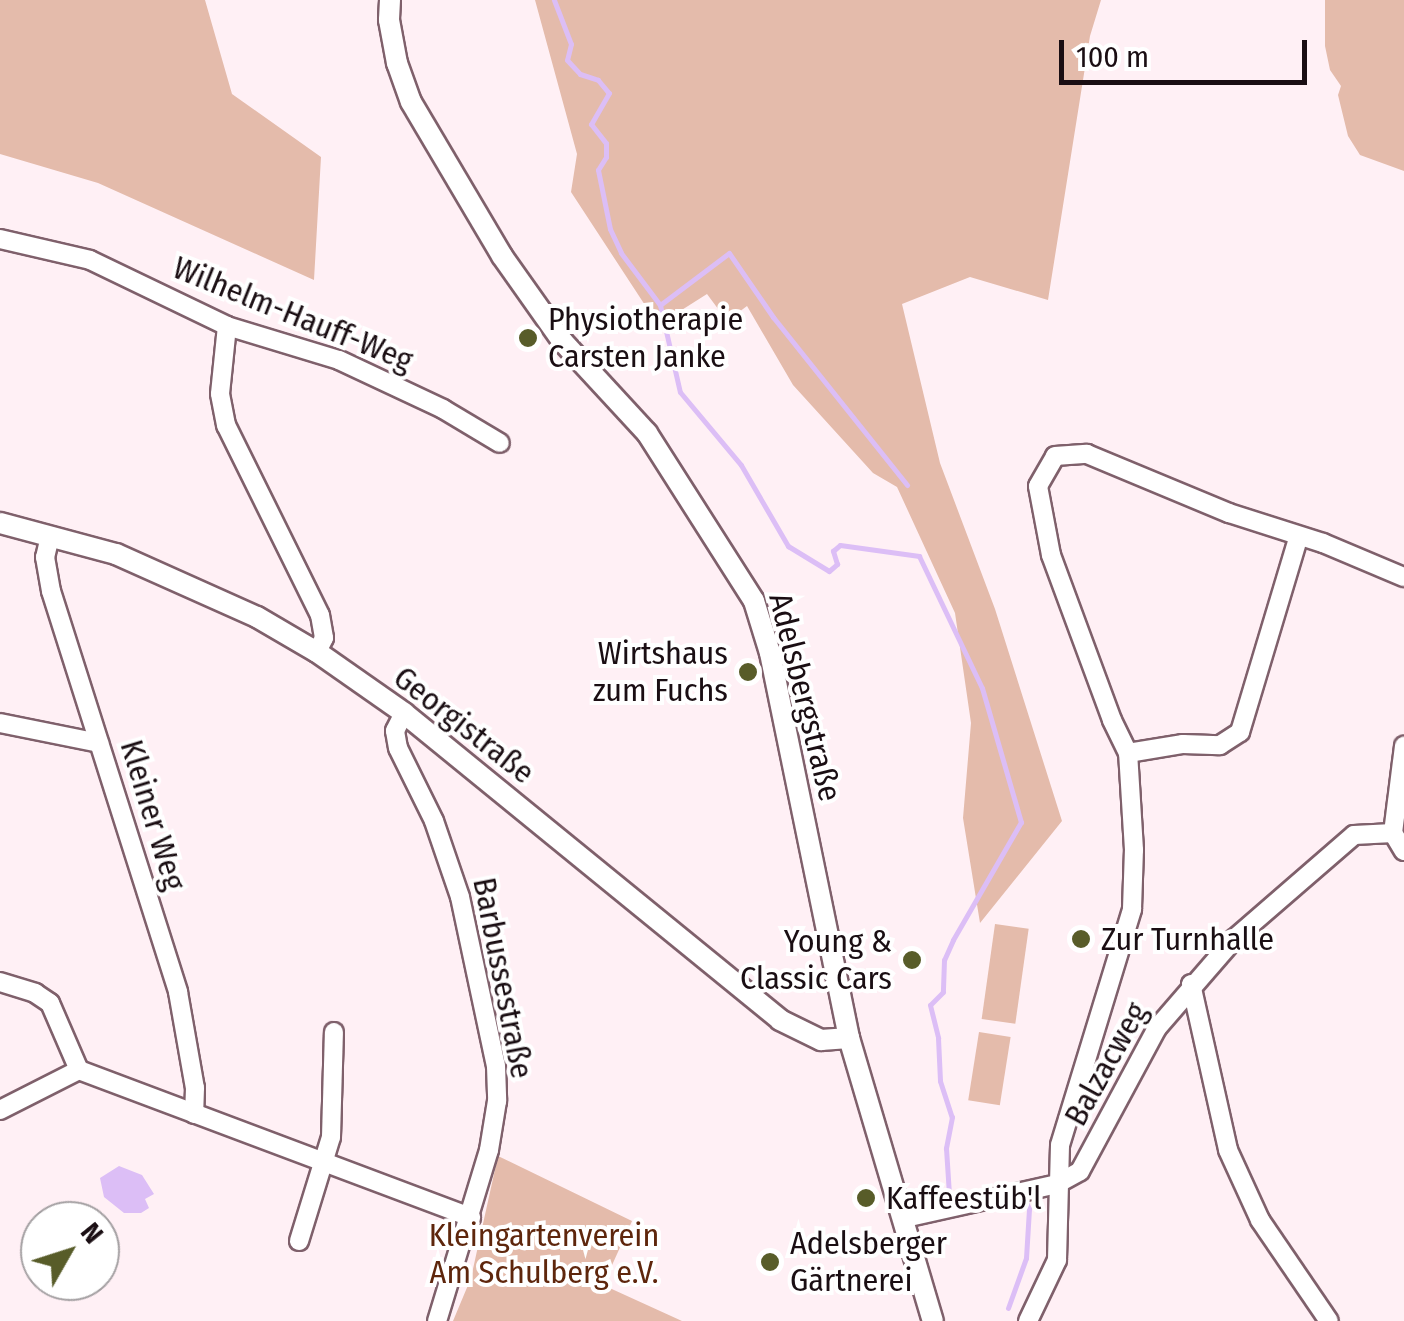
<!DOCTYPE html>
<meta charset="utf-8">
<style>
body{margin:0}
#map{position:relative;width:1404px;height:1321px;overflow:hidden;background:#fff0f5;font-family:"Fira Sans Condensed",sans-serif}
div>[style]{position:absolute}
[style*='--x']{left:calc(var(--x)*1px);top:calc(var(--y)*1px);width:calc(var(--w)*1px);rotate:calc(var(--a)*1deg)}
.green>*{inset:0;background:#e4bbab;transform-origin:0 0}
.water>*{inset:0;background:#dcbef6}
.stream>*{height:5px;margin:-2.5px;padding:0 2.5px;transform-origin:2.5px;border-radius:2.5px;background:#dcbef6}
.roads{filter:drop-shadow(2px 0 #7f606b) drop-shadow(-2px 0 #7f606b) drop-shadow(0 2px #7f606b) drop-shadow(0 -2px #7f606b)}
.minor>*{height:18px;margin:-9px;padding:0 9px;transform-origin:9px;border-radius:9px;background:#fff}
.tertiary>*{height:20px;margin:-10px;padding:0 10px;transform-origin:10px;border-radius:10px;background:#fff}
.dots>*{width:28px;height:28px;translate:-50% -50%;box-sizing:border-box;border:5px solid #fff;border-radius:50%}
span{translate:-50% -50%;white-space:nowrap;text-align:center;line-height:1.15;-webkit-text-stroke:8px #fff;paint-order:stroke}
.street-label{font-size:32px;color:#1a0e13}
.poi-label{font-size:32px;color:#1a0e13}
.left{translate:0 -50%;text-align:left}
.right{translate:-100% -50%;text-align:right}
.park-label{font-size:32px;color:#5e260c}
.north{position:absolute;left:20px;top:1201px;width:100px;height:100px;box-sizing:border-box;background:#fff;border:2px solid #a39fa1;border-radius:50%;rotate:51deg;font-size:28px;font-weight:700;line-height:40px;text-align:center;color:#1a0e13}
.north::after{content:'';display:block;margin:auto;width:35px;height:45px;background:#585c29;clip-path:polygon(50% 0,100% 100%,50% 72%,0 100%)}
.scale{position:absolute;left:1059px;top:40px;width:248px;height:45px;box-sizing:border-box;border:5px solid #1a0e13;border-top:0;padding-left:12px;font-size:30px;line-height:35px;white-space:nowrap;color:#1a0e13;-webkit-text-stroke:8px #fff;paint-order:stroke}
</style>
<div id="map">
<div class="green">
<i style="clip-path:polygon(0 0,205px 0,232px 94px,321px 157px,314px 280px,98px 183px,0 154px)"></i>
<i style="clip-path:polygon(535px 0,1101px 0,1090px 36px,1048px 300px,970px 277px,902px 304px,940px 463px,995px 609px,1062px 821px,980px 923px,963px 818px,971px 723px,955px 613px,897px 487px,873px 473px,793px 385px,747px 306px,727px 321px,707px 294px,658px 325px,571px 192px,577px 154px)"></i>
<i style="clip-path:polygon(1325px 0,1404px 0,1404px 171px,1360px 155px,1348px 136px,1338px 95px,1341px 86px,1330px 70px,1325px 46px)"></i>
<i style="left:995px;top:924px;width:34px;height:96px;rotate:8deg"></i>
<i style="left:979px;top:1032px;width:32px;height:69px;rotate:9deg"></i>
<i style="clip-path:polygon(498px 1156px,632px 1221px,603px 1285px,682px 1321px,453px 1321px,471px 1278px)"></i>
</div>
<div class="water">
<i style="clip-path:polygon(119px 1166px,142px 1175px,154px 1194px,145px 1199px,149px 1208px,141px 1213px,124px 1213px,104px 1197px,100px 1178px)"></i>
</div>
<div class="stream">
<i style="--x:554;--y:0;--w:47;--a:68.9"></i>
<i style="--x:571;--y:44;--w:16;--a:104"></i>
<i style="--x:567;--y:60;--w:19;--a:47"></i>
<i style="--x:580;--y:74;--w:19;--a:18"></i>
<i style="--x:598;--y:80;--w:17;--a:50"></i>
<i style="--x:609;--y:93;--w:36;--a:120"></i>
<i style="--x:591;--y:124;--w:24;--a:52"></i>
<i style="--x:606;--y:143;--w:14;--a:90"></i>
<i style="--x:606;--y:157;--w:15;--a:122"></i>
<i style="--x:598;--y:170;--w:60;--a:78.5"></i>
<i style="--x:610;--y:229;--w:26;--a:65"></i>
<i style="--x:621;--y:253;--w:65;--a:53.1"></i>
<i style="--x:660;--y:305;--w:89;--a:77.1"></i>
<i style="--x:680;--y:392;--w:95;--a:50.1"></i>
<i style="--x:741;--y:465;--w:94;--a:59.9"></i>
<i style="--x:788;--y:546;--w:48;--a:31.4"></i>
<i style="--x:829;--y:571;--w:11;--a:-41"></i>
<i style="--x:837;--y:564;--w:14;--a:-107"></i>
<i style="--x:833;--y:551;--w:9;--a:-41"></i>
<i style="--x:840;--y:545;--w:80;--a:7.9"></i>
<i style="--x:919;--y:556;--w:146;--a:64.5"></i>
<i style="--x:982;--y:688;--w:140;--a:73.8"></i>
<i style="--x:1021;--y:822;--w:136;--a:120"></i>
<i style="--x:953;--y:940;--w:22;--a:114"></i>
<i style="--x:944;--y:960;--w:32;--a:92"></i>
<i style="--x:943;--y:992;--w:18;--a:135"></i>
<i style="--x:930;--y:1005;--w:34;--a:76"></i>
<i style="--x:938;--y:1038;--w:43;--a:87.3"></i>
<i style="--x:940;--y:1081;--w:38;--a:72"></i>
<i style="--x:952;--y:1117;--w:32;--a:101"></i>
<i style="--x:946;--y:1148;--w:47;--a:86.3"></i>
<i style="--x:660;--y:305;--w:86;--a:-37"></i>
<i style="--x:729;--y:253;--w:78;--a:55.5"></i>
<i style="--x:773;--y:317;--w:215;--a:51.4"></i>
<i style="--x:1008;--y:1308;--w:53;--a:-70.2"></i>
<i style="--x:1026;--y:1258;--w:49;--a:-86.5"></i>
<i style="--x:1029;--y:1209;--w:13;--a:-113"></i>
</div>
<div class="roads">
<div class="minor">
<i style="--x:0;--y:239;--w:92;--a:13.1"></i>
<i style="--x:90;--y:260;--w:152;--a:25.7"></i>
<i style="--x:227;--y:326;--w:117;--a:16.9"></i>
<i style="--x:339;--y:360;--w:115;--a:25.2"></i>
<i style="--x:443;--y:409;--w:66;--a:30.8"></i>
<i style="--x:227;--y:326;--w:68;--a:95.9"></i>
<i style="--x:220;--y:394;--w:32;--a:79"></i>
<i style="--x:226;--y:425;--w:212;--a:63.7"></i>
<i style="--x:320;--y:615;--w:23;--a:80"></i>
<i style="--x:324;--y:638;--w:16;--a:117"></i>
<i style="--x:50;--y:536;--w:22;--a:103"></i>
<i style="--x:45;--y:557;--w:35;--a:80"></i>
<i style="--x:51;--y:591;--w:421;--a:72.4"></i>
<i style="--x:178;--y:992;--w:97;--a:80"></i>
<i style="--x:195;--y:1088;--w:26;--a:92"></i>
<i style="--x:404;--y:713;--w:20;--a:117"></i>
<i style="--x:395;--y:731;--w:17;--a:80"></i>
<i style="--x:398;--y:748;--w:81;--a:63.7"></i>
<i style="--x:434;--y:821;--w:80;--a:71.1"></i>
<i style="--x:460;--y:897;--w:173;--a:78"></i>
<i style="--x:496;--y:1066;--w:35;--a:88"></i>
<i style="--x:497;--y:1101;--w:50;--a:99.3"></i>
<i style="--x:489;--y:1150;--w:179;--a:106.9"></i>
<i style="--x:0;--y:723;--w:101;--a:11.4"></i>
<i style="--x:1128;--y:753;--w:37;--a:-116"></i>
<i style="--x:1112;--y:720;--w:176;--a:-110.3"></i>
<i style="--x:1051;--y:555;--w:70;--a:-100.7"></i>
<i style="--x:1038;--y:486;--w:34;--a:-60"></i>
<i style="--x:1055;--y:456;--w:32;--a:-4"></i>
<i style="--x:1087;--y:454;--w:154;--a:22.6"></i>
<i style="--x:1229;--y:513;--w:99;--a:17.7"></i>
<i style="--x:1323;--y:543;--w:88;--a:22.8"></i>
<i style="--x:1393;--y:833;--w:88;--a:-82.8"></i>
<i style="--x:0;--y:982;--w:37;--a:17"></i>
<i style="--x:35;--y:993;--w:18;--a:34"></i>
<i style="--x:50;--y:1003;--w:73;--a:66.6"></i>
<i style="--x:79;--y:1070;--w:419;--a:20.6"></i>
<i style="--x:1191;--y:984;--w:170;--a:77.4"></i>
<i style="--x:1228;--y:1150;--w:77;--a:65.4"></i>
<i style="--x:1260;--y:1220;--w:122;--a:55.7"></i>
<i style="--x:0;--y:1110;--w:89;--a:-26.9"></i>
<i style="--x:905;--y:1218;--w:156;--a:-12.6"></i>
<i style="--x:1057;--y:1184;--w:26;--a:-29"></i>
<i style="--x:1080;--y:1171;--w:162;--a:-61.7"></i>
<i style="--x:1157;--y:1028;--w:118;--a:-49.1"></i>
<i style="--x:1234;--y:939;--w:159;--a:-40.9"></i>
<i style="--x:1354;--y:835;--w:39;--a:-3"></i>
<i style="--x:1393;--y:833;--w:21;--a:59"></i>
<i style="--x:299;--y:1241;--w:109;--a:-72.9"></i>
<i style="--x:331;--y:1137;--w:105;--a:-88.4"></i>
<i style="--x:1028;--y:1321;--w:68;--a:-64.6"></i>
<i style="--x:1057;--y:1260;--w:115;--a:-88.5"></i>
<i style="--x:1060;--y:1145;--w:247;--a:-73"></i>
<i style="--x:1132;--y:909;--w:59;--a:-88.1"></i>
<i style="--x:1134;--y:850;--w:97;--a:-93.5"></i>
<i style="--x:1128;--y:753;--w:56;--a:-9.3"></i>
<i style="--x:1183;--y:744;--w:37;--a:2"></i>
<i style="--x:1220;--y:745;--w:24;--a:-33"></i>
<i style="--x:1240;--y:732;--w:202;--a:-73.3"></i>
</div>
<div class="tertiary">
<i style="--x:390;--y:0;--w:20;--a:93"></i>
<i style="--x:389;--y:20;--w:44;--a:79.5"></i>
<i style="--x:397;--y:63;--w:41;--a:70.3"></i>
<i style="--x:411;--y:102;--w:179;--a:59.4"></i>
<i style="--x:502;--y:256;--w:105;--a:54.7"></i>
<i style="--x:563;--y:342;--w:124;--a:47.3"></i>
<i style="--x:647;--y:433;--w:199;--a:57.5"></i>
<i style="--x:754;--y:601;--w:54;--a:72.9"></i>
<i style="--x:770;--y:653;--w:393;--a:78.4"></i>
<i style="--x:849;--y:1038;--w:295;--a:73.5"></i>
<i style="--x:0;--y:523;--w:120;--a:15"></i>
<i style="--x:116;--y:554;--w:154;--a:24.1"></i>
<i style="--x:257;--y:617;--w:69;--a:30.3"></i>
<i style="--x:317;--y:652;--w:106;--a:35"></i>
<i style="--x:404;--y:713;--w:485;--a:39.2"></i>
<i style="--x:780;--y:1020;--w:46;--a:26"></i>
<i style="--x:821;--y:1040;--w:28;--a:-4"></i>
</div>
</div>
<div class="dots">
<i style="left:528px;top:338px;background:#585c29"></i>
<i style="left:748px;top:672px;background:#585c29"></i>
<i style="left:1081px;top:939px;background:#585c29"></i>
<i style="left:912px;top:960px;background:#585c29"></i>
<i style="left:866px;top:1198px;background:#585c29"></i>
<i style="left:770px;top:1262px;background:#585c29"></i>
</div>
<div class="street-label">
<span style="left:293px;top:314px;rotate:22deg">Wilhelm-Hauff-Weg</span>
<span style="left:805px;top:697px;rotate:76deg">Adelsbergstraße</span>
<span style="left:464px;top:725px;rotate:38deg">Georgistraße</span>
<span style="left:153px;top:815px;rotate:73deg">Kleiner Weg</span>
<span style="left:503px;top:978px;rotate:79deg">Barbussestraße</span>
<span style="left:1106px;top:1064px;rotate:-61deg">Balzacweg</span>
</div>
<div class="poi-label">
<span class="left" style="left:548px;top:338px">Physiotherapie<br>Carsten Janke</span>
<span class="right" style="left:728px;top:672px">Wirtshaus<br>zum Fuchs</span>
<span class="left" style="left:1101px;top:939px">Zur Turnhalle</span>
<span class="right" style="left:892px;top:960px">Young &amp;<br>Classic Cars</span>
<span class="left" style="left:886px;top:1198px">Kaffeestüb'l</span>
<span class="left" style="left:790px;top:1262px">Adelsberger<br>Gärtnerei</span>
</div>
<div class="park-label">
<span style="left:544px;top:1254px">Kleingartenverein<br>Am Schulberg e.V.</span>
</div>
<div class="north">N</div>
<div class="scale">100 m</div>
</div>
